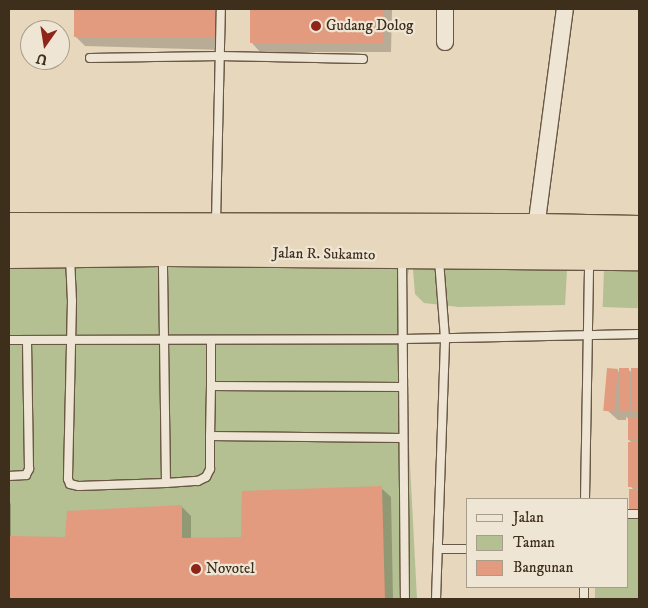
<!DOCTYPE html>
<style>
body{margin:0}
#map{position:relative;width:648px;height:608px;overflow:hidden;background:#e7d7bd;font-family:"IM FELL DW Pica",serif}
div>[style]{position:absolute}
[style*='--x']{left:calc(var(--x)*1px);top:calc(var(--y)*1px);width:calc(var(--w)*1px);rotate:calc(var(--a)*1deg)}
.green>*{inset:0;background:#b4bf92;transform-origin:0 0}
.shadow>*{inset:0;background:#0003}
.building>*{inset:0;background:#e29b7e;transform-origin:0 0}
.roads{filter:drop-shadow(1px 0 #685844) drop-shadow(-1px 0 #685844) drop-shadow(0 1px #685844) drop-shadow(0 -1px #685844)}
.lane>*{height:8px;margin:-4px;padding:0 4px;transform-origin:4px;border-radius:4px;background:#efe5d4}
.street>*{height:16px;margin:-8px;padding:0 8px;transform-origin:8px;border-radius:8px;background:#efe5d4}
.highway>*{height:28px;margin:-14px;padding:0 14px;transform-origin:14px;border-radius:14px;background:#e7d7bd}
.dots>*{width:14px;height:14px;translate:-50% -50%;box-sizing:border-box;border:2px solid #efe5d4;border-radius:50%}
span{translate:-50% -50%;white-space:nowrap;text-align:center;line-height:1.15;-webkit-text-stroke:4.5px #efe5d4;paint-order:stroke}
.poi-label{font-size:15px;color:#3e2e1c}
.left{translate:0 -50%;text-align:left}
.street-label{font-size:15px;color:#3e2e1c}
.frame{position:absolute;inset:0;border:10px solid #3e2e1c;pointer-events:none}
.legend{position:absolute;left:466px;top:498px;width:162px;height:90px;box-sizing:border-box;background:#efe5d4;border:1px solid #a89c8a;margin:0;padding:6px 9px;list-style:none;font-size:15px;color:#3e2e1c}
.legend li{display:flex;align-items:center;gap:10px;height:25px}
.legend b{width:25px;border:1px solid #a89c8a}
.north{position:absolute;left:20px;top:20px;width:50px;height:50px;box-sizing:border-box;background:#efe5d4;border:1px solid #a89c8a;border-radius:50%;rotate:193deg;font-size:14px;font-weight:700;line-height:20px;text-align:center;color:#3e2e1c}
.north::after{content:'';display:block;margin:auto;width:18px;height:22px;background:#8f2418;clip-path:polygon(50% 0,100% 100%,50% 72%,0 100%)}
</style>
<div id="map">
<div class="green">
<i style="clip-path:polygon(69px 267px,409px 269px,402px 310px,417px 599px,9px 599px,9px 269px)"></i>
<i style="clip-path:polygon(413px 269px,567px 270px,565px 305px,459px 307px,424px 303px,415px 294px)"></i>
<i style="left:604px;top:269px;width:35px;height:38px;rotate:2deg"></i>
<i style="clip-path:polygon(627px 516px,639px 516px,639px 599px,595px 599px,595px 587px,627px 587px)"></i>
</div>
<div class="shadow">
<i style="clip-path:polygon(75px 9px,225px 9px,224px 50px,85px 46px,76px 37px)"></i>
<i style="clip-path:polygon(252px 9px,392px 9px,391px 52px,260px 52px,251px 42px)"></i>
<i style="clip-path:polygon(632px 369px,639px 370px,639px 519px,631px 510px,634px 490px,630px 486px,633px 444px,629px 440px,629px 419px,626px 417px,626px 420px,618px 420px,608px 411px,617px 370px,620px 373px,629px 370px,632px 373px)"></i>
<i style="clip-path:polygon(381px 488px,391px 497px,393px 599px,9px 599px,9px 502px,11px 504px,11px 538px,66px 538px,182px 507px,191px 516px,191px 539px,243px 538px)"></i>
</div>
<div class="building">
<i style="left:74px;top:9px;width:142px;height:28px"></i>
<i style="left:250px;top:9px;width:133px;height:34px"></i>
<i style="left:607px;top:368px;width:11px;height:43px;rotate:5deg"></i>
<i style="left:619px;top:368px;width:10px;height:43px"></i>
<i style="left:631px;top:368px;width:8px;height:43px"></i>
<i style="left:628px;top:418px;width:11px;height:22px"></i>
<i style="left:639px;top:442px;width:45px;height:11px;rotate:90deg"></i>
<i style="clip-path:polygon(382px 486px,385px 599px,9px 599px,9px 536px,65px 537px,67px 511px,182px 505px,182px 538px,241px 537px,242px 491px)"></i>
<i style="left:629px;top:489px;width:10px;height:22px"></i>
</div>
<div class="roads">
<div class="lane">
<i style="--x:90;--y:58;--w:130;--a:-0.9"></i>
<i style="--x:220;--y:56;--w:143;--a:1.2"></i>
<i style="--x:216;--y:222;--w:213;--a:-88.7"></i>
<i style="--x:70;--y:257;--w:44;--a:87.4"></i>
<i style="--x:72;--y:301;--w:178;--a:91.3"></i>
<i style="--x:68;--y:479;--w:5;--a:68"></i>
<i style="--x:70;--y:484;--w:9;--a:13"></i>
<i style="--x:79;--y:486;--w:87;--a:-2"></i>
<i style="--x:166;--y:483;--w:226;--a:-90.8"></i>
<i style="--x:402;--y:260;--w:339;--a:89.5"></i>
<i style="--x:9;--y:340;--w:394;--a:-0.1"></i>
<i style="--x:403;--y:339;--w:236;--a:-1.2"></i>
<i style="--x:211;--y:386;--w:45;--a:-90"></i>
<i style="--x:402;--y:387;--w:191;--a:-179.7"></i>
<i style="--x:211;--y:386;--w:50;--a:91.1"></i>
<i style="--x:210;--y:436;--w:192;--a:0.6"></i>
<i style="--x:9;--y:476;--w:17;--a:-3"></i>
<i style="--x:26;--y:475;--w:7;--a:-63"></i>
<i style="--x:29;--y:469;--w:129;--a:-90.9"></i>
<i style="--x:166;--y:483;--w:32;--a:-4"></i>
<i style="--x:198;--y:481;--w:9;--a:-27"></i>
<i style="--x:206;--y:477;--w:9;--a:-63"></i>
<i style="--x:210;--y:469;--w:33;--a:-90"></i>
<i style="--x:585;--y:499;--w:240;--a:-89"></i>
<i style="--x:627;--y:514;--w:12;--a:0"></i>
<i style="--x:438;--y:549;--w:29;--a:0"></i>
<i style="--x:436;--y:599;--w:261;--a:-88"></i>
<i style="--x:445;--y:338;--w:78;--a:-94.4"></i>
<i style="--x:584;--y:599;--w:12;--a:-90"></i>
</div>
<div class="street">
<i style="--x:445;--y:9;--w:33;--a:90"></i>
<i style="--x:536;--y:228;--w:221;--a:-82.5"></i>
</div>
<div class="highway">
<i style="--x:9;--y:227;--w:527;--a:0.11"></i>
<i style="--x:536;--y:228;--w:103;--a:1.1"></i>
<i style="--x:9;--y:254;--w:154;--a:-0.7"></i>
<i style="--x:163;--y:252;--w:476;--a:0.5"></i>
</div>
</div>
<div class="dots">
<i style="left:316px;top:26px;background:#8f2418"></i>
<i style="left:196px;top:569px;background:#8f2418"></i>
</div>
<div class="poi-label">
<span class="left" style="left:326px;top:26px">Gudang Dolog</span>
<span class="left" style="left:206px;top:569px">Novotel</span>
</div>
<div class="street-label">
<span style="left:324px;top:254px;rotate:1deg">Jalan R. Sukamto</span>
</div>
<div class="frame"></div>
<ul class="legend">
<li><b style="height:6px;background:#efe5d4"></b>Jalan</li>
<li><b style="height:14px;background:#b4bf92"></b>Taman</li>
<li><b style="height:14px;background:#e29b7e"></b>Bangunan</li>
</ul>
<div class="north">U</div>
</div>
